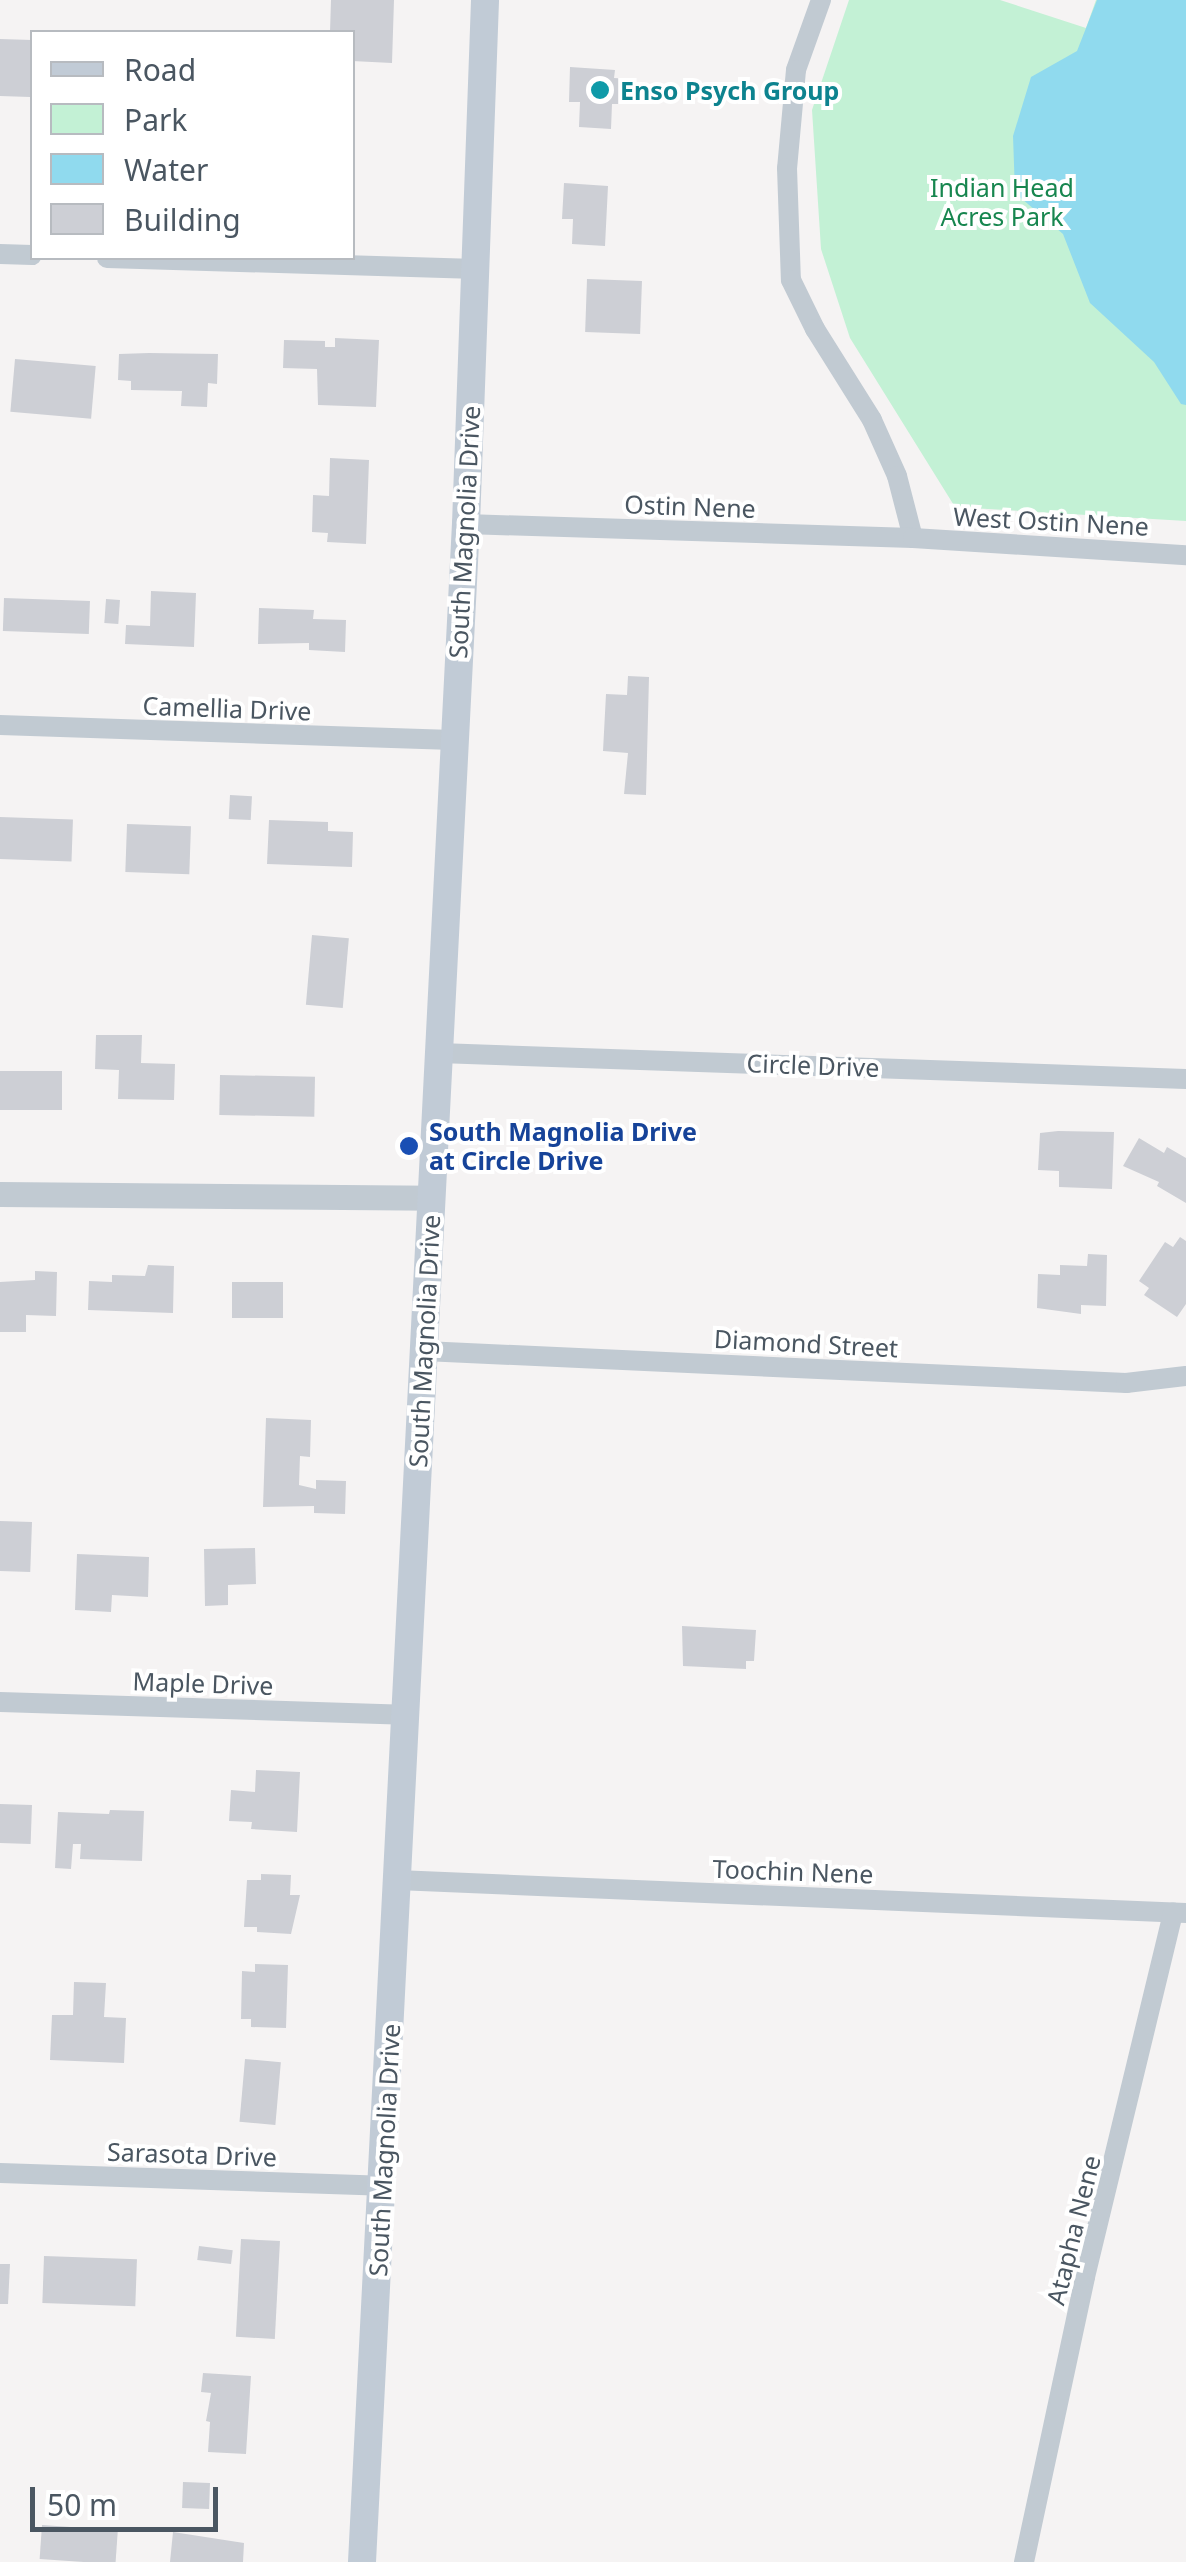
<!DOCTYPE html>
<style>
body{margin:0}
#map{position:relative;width:1186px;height:2562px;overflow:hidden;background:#f5f3f3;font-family:"Noto Sans",sans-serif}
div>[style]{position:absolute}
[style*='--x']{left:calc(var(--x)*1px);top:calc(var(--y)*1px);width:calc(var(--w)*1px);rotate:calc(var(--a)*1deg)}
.green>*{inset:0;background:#c3f1d5}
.water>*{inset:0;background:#90daee}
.building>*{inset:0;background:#cdcfd5;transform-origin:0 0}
.minor>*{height:20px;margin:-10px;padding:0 10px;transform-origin:10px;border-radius:10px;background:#c1cad2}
.tertiary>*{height:25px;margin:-12.5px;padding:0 12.5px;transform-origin:12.5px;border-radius:12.5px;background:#c1cad2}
.secondary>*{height:28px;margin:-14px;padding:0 14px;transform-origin:14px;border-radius:14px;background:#c1cbd6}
.dots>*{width:28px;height:28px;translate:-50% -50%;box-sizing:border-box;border:5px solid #fff;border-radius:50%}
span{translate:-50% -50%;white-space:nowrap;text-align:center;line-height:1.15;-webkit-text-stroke:8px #fff;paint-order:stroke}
.culture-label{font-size:25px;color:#0d838f;font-weight:700}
.left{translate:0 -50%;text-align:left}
.park-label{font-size:25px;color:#17864f}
.street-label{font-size:25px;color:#4a5661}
.transit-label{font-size:25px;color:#164399;font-weight:700}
.legend{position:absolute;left:30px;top:30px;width:325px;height:230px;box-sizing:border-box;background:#fff;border:2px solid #b7bbc0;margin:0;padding:12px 18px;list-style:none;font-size:30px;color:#4a5661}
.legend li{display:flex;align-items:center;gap:20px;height:50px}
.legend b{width:50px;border:2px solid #b7bbc0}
.scale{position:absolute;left:30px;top:2487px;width:188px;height:45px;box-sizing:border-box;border:5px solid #4a5661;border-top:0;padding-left:12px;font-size:30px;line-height:35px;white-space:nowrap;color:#4a5661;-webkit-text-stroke:8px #fff;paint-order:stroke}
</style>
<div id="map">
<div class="green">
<i style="clip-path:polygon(849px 0,1000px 0,1086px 28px,1096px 0,1186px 0,1186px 521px,955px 507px,850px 338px,821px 249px,812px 110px)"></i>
</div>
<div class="water">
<i style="clip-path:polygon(1097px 0,1186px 0,1186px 405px,1181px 404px,1154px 362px,1090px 303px,1063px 234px,1015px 193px,1013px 136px,1031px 77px,1077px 51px)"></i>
</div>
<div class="building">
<i style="clip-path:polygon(331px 0,394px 0,392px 63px,352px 61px,352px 32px,330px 32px)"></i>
<i style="left:0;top:39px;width:32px;height:57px;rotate:2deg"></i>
<i style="clip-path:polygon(570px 67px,615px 70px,614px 78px,630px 79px,629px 104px,612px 104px,611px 129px,579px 127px,580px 102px,569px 102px)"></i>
<i style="clip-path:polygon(564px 183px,608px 186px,605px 246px,572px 244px,573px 219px,562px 219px)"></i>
<i style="left:587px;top:279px;width:55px;height:53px;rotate:2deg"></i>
<i style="clip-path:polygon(335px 338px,379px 340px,376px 407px,318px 405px,317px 369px,283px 368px,284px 340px,325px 341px,325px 347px,335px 347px)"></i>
<i style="clip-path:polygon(149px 353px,218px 354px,217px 384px,208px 383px,207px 407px,181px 406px,182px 391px,131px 390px,131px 381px,118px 380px,119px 354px)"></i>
<i style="left:15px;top:359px;width:81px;height:53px;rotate:5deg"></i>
<i style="clip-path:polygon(330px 458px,369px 460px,366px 544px,327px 542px,328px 533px,312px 532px,313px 495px,329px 496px)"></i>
<i style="clip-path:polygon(151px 591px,196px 593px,194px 647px,125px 644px,126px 625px,150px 626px)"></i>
<i style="left:4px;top:598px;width:86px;height:33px;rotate:2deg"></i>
<i style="left:106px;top:599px;width:14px;height:24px;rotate:4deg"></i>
<i style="clip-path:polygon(259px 608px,314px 610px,313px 619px,346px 620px,345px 652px,309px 650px,309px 643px,258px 644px)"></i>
<i style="clip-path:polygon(628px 676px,649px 677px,646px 795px,624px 794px,628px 753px,603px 751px,606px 694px,627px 695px)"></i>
<i style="left:230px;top:795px;width:22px;height:24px;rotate:3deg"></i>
<i style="left:0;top:817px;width:73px;height:42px;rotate:2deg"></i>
<i style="clip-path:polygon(269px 820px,328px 822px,328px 831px,353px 832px,352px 867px,267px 864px)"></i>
<i style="left:127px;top:824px;width:64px;height:48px;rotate:2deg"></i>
<i style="left:312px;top:935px;width:37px;height:70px;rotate:5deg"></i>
<i style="clip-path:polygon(96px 1035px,142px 1035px,141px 1063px,175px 1064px,174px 1100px,118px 1099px,119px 1070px,95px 1069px)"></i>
<i style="left:0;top:1071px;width:62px;height:39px"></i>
<i style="left:220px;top:1075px;width:95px;height:40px;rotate:1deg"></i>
<i style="clip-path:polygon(1058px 1131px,1114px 1132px,1112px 1189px,1059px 1187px,1059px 1171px,1038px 1170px,1040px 1133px)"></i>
<i style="clip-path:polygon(1139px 1138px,1164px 1153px,1167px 1147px,1186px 1158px,1186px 1203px,1157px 1186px,1159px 1182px,1123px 1166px)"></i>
<i style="clip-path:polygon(1180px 1237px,1186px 1241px,1186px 1304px,1177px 1317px,1144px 1295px,1149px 1288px,1139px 1281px,1165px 1242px,1173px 1247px)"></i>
<i style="clip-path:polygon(1088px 1254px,1107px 1255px,1106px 1306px,1081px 1305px,1081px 1314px,1037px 1308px,1038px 1274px,1060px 1275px,1060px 1265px,1087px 1266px)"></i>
<i style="clip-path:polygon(148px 1265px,174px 1266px,173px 1313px,88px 1310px,89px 1281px,112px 1282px,112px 1275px,145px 1276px)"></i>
<i style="clip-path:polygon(35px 1271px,57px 1272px,56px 1316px,26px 1315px,26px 1332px,0 1332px,0 1282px,35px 1280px)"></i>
<i style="left:232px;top:1282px;width:51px;height:36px"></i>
<i style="clip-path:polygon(266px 1418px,311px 1420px,310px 1457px,300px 1456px,299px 1485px,316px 1489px,316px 1480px,346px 1481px,345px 1514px,314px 1513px,314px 1506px,263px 1507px)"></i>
<i style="left:0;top:1521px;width:32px;height:50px;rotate:2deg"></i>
<i style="clip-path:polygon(255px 1548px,256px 1584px,228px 1585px,228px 1605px,205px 1606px,204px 1549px)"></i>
<i style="clip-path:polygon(77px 1554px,149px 1557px,148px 1597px,112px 1595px,111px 1612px,75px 1610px)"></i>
<i style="clip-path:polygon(682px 1626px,756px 1630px,754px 1661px,746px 1661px,746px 1669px,683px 1666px)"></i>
<i style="clip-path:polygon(256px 1770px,300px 1772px,297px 1832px,251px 1829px,252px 1822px,229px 1821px,231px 1790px,255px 1792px)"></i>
<i style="left:0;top:1804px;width:32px;height:39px;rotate:2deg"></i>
<i style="clip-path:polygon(110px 1810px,144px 1811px,142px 1861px,80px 1859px,81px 1844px,73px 1844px,71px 1869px,55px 1868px,58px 1812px,109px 1814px)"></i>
<i style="clip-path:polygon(261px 1874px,291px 1875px,290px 1895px,300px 1895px,291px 1934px,257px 1932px,257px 1927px,244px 1927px,247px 1880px,261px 1880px)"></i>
<i style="clip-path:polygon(255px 1964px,288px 1965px,286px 2028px,251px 2027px,251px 2019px,241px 2019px,242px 1971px,255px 1972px)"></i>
<i style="clip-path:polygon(74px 1982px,106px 1983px,104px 2017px,126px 2018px,124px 2063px,50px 2060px,52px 2015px,73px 2015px)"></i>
<i style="left:245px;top:2059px;width:36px;height:63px;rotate:5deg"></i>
<i style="left:241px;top:2239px;width:39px;height:98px;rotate:3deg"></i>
<i style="left:199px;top:2246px;width:34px;height:14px;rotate:7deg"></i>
<i style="left:44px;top:2256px;width:93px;height:47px;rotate:2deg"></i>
<i style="clip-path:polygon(0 2264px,10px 2264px,8px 2304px,0 2304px)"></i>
<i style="clip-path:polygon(203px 2373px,251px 2376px,246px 2454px,208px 2452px,210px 2422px,206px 2421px,211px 2393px,201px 2392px)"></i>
<i style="left:183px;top:2482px;width:27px;height:26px;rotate:2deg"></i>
<i style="left:42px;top:2525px;width:76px;height:34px;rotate:4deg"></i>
<i style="clip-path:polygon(173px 2532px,244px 2543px,243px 2562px,170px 2562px)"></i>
</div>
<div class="minor">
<i style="--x:821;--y:0;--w:74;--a:109.7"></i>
<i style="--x:796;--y:70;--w:98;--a:95.2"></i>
<i style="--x:787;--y:168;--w:112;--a:88"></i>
<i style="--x:791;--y:280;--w:55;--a:63.9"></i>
<i style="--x:815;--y:329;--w:107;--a:57.9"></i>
<i style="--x:872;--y:420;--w:61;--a:65.9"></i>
<i style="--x:897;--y:476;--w:64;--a:75.5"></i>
<i style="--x:0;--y:254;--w:32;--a:2"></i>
<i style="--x:107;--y:258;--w:370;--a:1.7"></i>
<i style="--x:466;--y:524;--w:447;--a:1.8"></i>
<i style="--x:913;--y:538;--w:274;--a:3.6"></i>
<i style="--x:0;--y:725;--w:453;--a:1.9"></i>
<i style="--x:439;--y:1053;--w:747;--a:1.99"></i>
<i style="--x:424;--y:1351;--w:703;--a:2.61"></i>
<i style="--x:1126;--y:1383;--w:60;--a:-6.7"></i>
<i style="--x:0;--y:1702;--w:404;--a:1.8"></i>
<i style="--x:397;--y:1880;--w:790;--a:2.4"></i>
<i style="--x:0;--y:2173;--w:382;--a:1.9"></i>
<i style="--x:1024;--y:2562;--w:291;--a:-77.9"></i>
<i style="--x:1085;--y:2277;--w:375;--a:-76.4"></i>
</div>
<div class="tertiary">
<i style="--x:0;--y:1194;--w:432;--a:0.5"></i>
</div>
<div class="secondary">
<i style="--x:362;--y:2562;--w:2041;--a:-87.08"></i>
<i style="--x:466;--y:524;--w:524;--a:-87.92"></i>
</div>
<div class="dots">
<i style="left:600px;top:90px;background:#0f9aa8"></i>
<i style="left:409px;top:1146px;background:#1a4fb4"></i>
</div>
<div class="culture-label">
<span class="left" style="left:620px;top:90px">Enso Psych Group</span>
</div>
<div class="park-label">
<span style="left:1002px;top:202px">Indian Head<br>Acres Park</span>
</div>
<div class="street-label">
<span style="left:690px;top:506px;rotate:2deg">Ostin Nene</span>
<span style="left:1051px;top:521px;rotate:3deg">West Ostin Nene</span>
<span style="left:464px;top:532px;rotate:-87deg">South Magnolia Drive</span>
<span style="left:227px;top:708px;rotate:2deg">Camellia Drive</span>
<span style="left:813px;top:1065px;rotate:2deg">Circle Drive</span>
<span style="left:424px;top:1341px;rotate:-87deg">South Magnolia Drive</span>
<span style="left:806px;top:1343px;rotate:3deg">Diamond Street</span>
<span style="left:203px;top:1683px;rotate:2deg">Maple Drive</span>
<span style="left:793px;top:1871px;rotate:2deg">Toochin Nene</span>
<span style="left:384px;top:2150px;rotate:-87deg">South Magnolia Drive</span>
<span style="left:192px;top:2154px;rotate:2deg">Sarasota Drive</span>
<span style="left:1073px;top:2230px;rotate:-76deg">Atapha Nene</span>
</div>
<div class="transit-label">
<span class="left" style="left:429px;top:1146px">South Magnolia Drive<br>at Circle Drive</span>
</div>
<ul class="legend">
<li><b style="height:12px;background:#c1cbd6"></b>Road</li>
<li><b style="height:28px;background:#c3f1d5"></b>Park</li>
<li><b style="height:28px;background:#90daee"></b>Water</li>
<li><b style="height:28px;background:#cdcfd5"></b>Building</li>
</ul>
<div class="scale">50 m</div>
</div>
